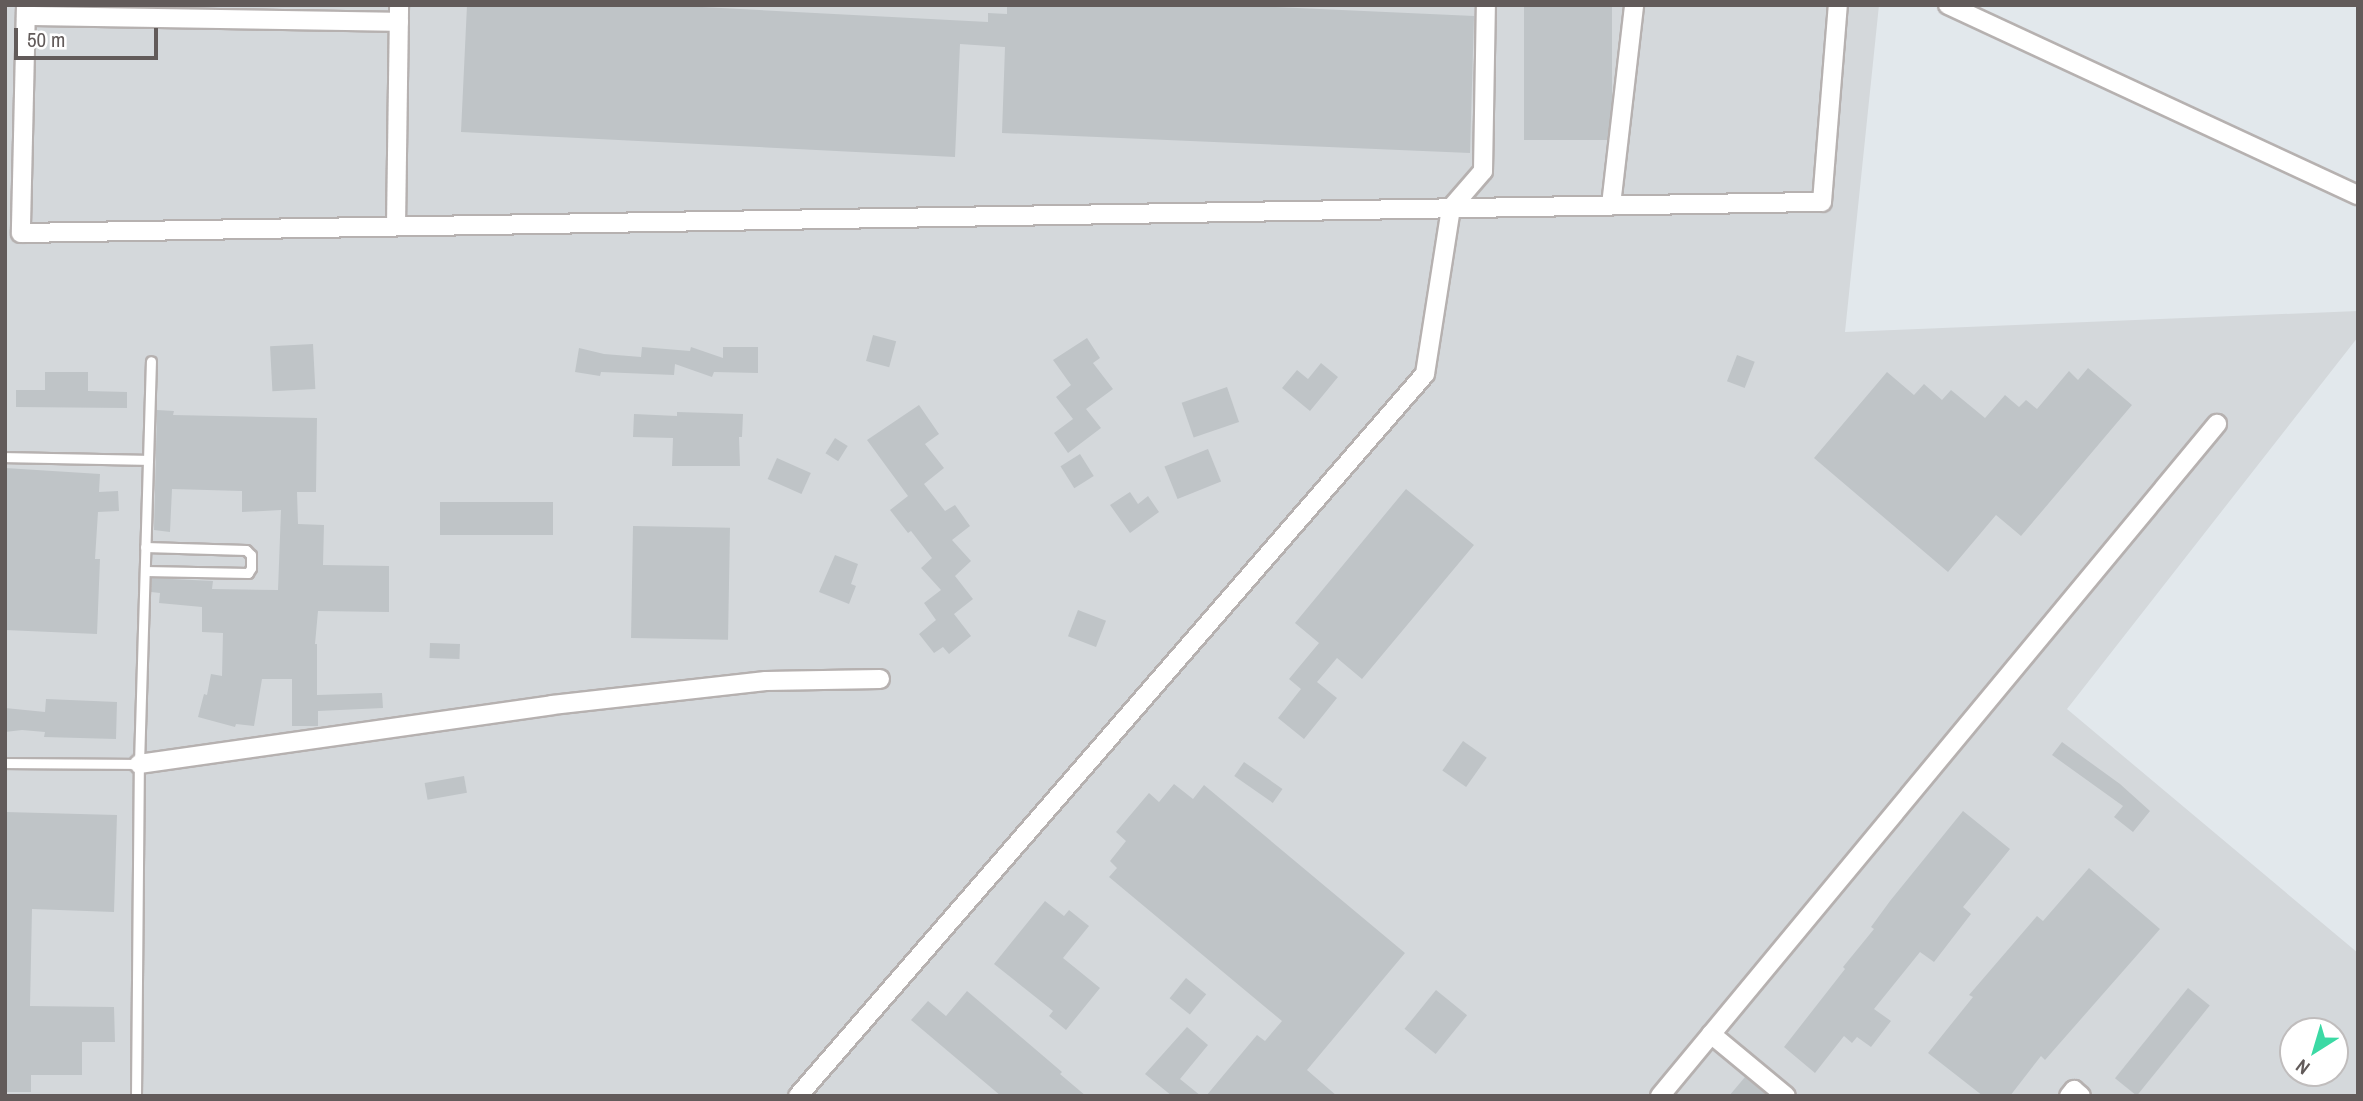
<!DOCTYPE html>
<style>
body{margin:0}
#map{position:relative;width:2363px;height:1101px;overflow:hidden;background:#e2e8ec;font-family:"Archivo Narrow",sans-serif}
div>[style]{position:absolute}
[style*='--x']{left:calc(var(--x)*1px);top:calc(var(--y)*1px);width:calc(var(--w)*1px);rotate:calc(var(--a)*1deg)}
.industrial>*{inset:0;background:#d4d8db}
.building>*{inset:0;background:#bfc4c7;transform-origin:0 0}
.roads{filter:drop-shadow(2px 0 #b6b1b0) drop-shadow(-2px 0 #b6b1b0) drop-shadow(0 2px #b6b1b0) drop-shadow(0 -2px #b6b1b0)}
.service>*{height:9px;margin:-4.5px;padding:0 4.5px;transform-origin:4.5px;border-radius:4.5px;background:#fff}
.minor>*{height:18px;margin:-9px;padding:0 9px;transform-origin:9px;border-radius:9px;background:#fff}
span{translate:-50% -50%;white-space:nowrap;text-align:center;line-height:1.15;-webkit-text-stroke:7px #fff;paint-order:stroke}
.frame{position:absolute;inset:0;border:7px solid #625b5a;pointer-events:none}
.north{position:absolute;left:2279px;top:1017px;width:70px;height:70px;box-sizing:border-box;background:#fff;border:2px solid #c0bdbd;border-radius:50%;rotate:217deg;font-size:19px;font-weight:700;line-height:28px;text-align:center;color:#625b5a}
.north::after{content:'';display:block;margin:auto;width:24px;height:32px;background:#3bd9a4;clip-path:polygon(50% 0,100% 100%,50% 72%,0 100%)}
.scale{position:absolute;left:14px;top:28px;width:144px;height:32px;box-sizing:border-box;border:4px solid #625b5a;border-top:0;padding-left:9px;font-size:21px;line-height:24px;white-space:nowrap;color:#625b5a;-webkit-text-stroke:5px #fff;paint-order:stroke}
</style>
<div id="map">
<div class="industrial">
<i style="clip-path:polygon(evenodd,5px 5px,1879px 5px,1845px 332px,2358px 311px,2358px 337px,2067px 709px,2358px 953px,2358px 1096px,5px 1096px,5px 5px,2293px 1031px,2335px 1031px,2335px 1073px,2293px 1073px,2293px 1031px)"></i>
</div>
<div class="building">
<i style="clip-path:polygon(467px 5px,664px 5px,988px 22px,988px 13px,1007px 14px,1007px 5px,1234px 5px,1474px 16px,1470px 153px,1002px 133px,1005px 47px,960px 44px,955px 157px,461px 132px)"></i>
<i style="left:1524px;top:5px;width:88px;height:135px"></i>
<i style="left:873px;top:335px;width:24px;height:27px;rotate:15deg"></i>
<i style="clip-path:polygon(1087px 338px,1100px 358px,1093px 363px,1113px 389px,1086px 409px,1101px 428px,1068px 453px,1054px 433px,1073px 419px,1056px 397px,1071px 385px,1053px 360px)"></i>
<i style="left:313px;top:344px;width:45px;height:43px;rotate:87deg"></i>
<i style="clip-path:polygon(642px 347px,690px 351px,691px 347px,723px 358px,723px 347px,758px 347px,758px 373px,714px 372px,712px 377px,675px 364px,674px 375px,601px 372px,600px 376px,575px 372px,579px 348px,604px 354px,641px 357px)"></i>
<i style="left:1737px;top:355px;width:19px;height:28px;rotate:21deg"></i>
<i style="clip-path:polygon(1321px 363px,1338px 377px,1310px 411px,1282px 388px,1297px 370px,1308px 379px)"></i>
<i style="clip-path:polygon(2088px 368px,2132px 405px,2021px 536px,1996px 515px,1948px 572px,1814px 458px,1887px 372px,1914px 395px,1924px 384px,1942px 400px,1951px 390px,1985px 418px,2005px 395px,2019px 407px,2026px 400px,2037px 409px,2069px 371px,2078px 380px)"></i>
<i style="clip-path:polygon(45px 372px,88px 372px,88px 391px,127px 392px,127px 408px,16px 407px,16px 390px,45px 390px)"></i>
<i style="left:1227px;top:387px;width:37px;height:48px;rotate:71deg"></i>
<i style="clip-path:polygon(919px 405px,939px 434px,925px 444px,944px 468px,924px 484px,945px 511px,955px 505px,970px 526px,952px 540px,971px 561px,955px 576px,973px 599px,954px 614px,971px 636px,949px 654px,943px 647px,934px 653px,919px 634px,936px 620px,924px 603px,941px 590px,921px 568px,932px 558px,911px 531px,908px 533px,890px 510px,908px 496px,867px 440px)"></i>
<i style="clip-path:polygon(157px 410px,174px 411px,173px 415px,317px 418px,316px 492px,297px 492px,298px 524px,324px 525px,323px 565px,389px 566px,389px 612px,318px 611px,315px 644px,317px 644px,317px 695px,382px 693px,383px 708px,318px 711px,318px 726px,292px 726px,292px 679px,262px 679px,254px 726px,236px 724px,235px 727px,198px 717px,204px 694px,207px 695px,211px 674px,222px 676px,223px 633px,202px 632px,202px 607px,159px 603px,160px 593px,151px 592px,152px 578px,213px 581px,212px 589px,278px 590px,281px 510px,242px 512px,242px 491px,172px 489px,170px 532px,154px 530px)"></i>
<i style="clip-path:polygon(677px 412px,743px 414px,742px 437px,739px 437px,740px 466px,672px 466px,673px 438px,633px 437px,634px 414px,677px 416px)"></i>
<i style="left:835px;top:438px;width:15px;height:18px;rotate:32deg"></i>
<i style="left:1208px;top:449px;width:35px;height:47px;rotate:68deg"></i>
<i style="left:1080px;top:454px;width:26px;height:23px;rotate:58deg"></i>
<i style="left:777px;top:458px;width:37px;height:23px;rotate:24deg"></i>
<i style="clip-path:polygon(5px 468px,100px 474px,99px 492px,118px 491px,119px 511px,98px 512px,95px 559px,100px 559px,97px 634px,5px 630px)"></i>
<i style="clip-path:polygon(1406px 489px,1474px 545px,1362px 679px,1337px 658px,1317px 682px,1337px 698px,1304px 739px,1278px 718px,1301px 689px,1289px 679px,1319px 643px,1295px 623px)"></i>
<i style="clip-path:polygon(1130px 492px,1138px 504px,1148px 496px,1159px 512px,1130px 533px,1110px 505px)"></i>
<i style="left:440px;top:502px;width:113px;height:33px"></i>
<i style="left:633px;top:526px;width:97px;height:112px;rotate:1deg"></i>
<i style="clip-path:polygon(835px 555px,858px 564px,851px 584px,856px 586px,849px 604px,819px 592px)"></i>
<i style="left:1078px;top:610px;width:30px;height:28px;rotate:21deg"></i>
<i style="left:430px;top:643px;width:30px;height:15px;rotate:2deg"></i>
<i style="clip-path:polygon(46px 699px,117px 702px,116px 739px,44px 737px,45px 732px,22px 730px,5px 732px,5px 708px,45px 712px)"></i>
<i style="left:1463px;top:741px;width:29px;height:36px;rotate:35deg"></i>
<i style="clip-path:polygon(2062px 742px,2120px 784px,2150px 811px,2133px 832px,2114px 817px,2123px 806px,2052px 755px)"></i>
<i style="left:1244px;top:762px;width:47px;height:17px;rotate:35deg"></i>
<i style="left:464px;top:776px;width:17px;height:40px;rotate:80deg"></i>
<i style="clip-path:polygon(1174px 784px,1193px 799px,1204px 785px,1405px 953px,1307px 1070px,1337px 1096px,1206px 1096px,1257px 1035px,1265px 1041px,1282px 1021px,1109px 877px,1117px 868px,1110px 861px,1126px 841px,1116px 832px,1149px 793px,1159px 802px)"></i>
<i style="clip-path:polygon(1963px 811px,2010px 849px,1963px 907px,1971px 914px,1934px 962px,1920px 952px,1874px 1009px,1891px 1021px,1871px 1047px,1857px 1037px,1852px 1043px,1844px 1036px,1815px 1073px,1784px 1047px,1845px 969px,1843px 967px,1874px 929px,1871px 927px,1890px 901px)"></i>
<i style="clip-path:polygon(5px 812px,117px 815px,114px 912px,32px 909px,30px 1006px,114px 1007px,115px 1042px,82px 1042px,82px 1075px,31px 1075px,31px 1092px,5px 1092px)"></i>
<i style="clip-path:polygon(2089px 868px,2160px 929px,2045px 1060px,2041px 1056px,2010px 1096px,1983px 1096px,1928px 1053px,1973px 997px,1969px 995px,2037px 916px,2043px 921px)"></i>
<i style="clip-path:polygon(1045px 901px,1064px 916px,1069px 910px,1089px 926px,1063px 958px,1100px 988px,1066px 1030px,1049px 1016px,1053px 1011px,994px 964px)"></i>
<i style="left:1186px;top:978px;width:26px;height:26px;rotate:39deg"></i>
<i style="left:2188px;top:988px;width:28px;height:116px;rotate:39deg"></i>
<i style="left:1436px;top:990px;width:40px;height:50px;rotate:39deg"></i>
<i style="clip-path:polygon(967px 991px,1062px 1072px,1060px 1074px,1086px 1096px,1001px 1096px,911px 1020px,928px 1001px,946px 1016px)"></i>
<i style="clip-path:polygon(1187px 1027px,1208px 1045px,1180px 1079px,1201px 1096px,1172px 1096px,1145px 1074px)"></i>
<i style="clip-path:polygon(1745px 1077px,1768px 1096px,1729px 1096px)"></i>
</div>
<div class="roads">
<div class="service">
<i style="--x:5;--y:457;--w:143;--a:1.2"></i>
<i style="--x:145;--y:571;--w:103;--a:1.1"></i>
<i style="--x:248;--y:573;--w:6;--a:-59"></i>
<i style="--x:251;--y:568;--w:13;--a:-90"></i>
<i style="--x:251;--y:555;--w:7;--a:-135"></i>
<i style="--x:246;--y:550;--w:101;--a:-178.3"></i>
<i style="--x:5;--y:763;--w:134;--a:0.4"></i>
<i style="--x:136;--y:1096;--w:332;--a:-89.5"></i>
<i style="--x:139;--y:764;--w:403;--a:-88.3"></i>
</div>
<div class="minor">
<i style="--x:26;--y:5;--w:228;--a:91.3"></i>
<i style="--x:21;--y:233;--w:1801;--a:-0.99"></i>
<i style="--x:1822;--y:202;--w:198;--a:-85.4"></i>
<i style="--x:1948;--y:5;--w:452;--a:24.9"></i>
<i style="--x:26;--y:16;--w:373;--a:0.9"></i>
<i style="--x:1611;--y:205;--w:201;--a:-83.4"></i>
<i style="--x:396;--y:226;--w:221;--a:-89.2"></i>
<i style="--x:139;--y:764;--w:417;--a:-8.1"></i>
<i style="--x:552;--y:705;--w:215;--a:-6.4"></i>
<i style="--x:766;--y:681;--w:114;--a:-1"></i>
<i style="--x:1711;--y:1034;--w:97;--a:39.6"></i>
<i style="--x:798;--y:1096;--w:956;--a:-49.03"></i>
<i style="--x:1425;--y:374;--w:168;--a:-81.1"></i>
<i style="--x:1451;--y:208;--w:49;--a:-49.1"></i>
<i style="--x:1483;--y:171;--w:166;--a:-89"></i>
<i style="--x:1660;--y:1096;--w:873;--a:-50.35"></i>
<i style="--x:2069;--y:1096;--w:8;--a:-50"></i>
<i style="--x:2074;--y:1090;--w:9;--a:41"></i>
</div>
</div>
<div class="frame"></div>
<div class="north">N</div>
<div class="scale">50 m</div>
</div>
